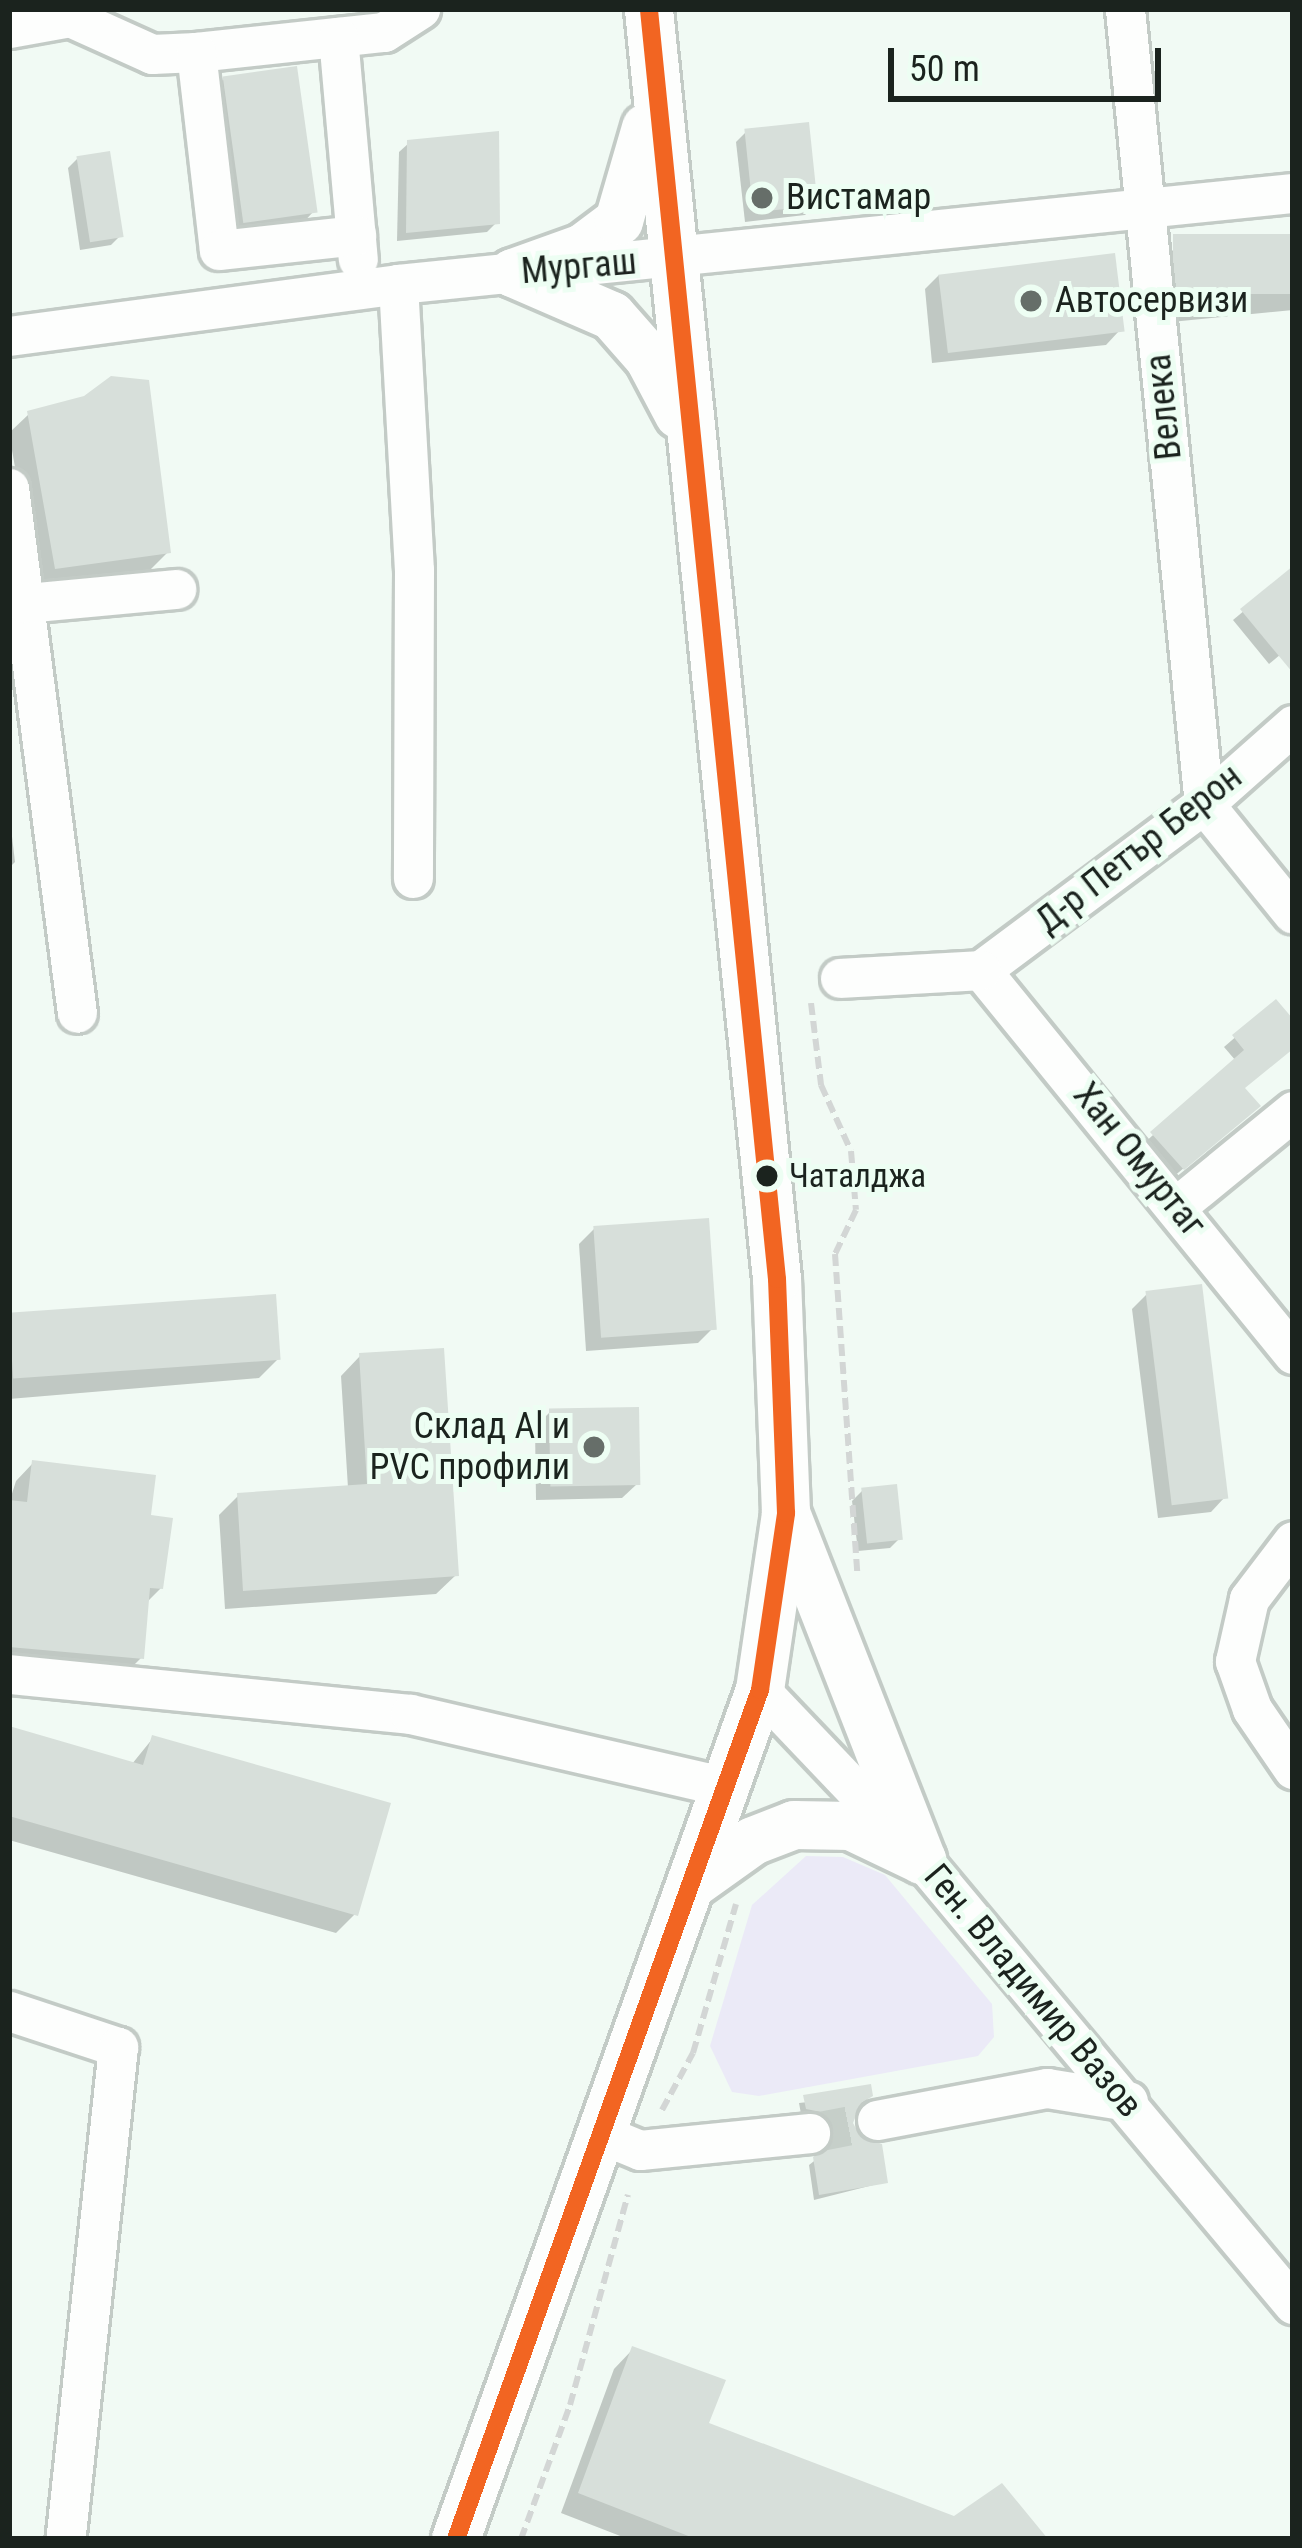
<!DOCTYPE html>
<meta charset="utf-8">
<style>
body{margin:0}
#map{position:relative;width:1302px;height:2548px;overflow:hidden;background:#f1faf4;font-family:"Roboto Condensed",sans-serif}
div>[style]{position:absolute}
[style*='--x']{left:calc(var(--x)*1px);top:calc(var(--y)*1px);width:calc(var(--w)*1px);rotate:calc(var(--a)*1deg)}
.green>*{inset:0;background:#ebeaf7}
.shadow>*{inset:0;background:#0003}
.building>*{inset:0;background:#d7dfda;transform-origin:0 0}
.minor-tunnel>*{height:39px;margin-top:-19.5px;transform-origin:0;background:repeating-linear-gradient(90deg,#c6cfc9 0 39px,transparent 0 59px)}
.path>*{height:6px;margin-top:-3px;transform-origin:0;background:repeating-linear-gradient(90deg,#d3d6d5 0 12px,transparent 0 18px)}
.roads{filter:drop-shadow(3px 0 #c3cbc6) drop-shadow(-3px 0 #c3cbc6) drop-shadow(0 3px #c3cbc6) drop-shadow(0 -3px #c3cbc6)}
.minor>*{height:39px;margin:-19.5px;padding:0 19.5px;transform-origin:19.5px;border-radius:19.5px;background:#fdfefd}
.major>*{height:48px;margin:-24px;padding:0 24px;transform-origin:24px;border-radius:24px;background:#fdfefd}
.bus-1>*{height:18px;margin:-9px;padding:0 9px;transform-origin:9px;border-radius:9px;background:#f26522}
.dots>*{width:33px;height:33px;translate:-50% -50%;box-sizing:border-box;border:6px solid #edfef3;border-radius:50%}
span{translate:-50% -50%;white-space:nowrap;text-align:center;line-height:1.15;-webkit-text-stroke:10px #edfef3;paint-order:stroke}
.bus-label{font-size:33px;color:#1b231e}
.left{translate:0 -50%;text-align:left}
.poi-label{font-size:36px;color:#1b231e}
.right{translate:-100% -50%;text-align:right}
.street-label{font-size:36px;color:#1b231e}
.frame{position:absolute;inset:0;border:12px solid #1b231e;pointer-events:none}
.scale{position:absolute;left:888px;top:48px;width:273px;height:54px;box-sizing:border-box;border:6px solid #1b231e;border-top:0;padding-left:15px;font-size:36px;line-height:42px;white-space:nowrap;color:#1b231e;-webkit-text-stroke:9px #edfef3;paint-order:stroke}
</style>
<div id="map">
<div class="green">
<i style="clip-path:polygon(806px 1856px,843px 1857px,885px 1875px,992px 2004px,994px 2037px,978px 2056px,759px 2096px,732px 2092px,710px 2046px,752px 1905px)"></i>
</div>
<div class="shadow">
<i style="clip-path:polygon(224px 79px,314px 211px,300px 226px,226px 236px,210px 94px)"></i>
<i style="clip-path:polygon(746px 132px,815px 205px,805px 215px,745px 222px,736px 142px)"></i>
<i style="clip-path:polygon(409px 143px,497px 222px,487px 232px,397px 241px,399px 152px)"></i>
<i style="clip-path:polygon(77px 159px,120px 236px,111px 245px,80px 250px,68px 168px)"></i>
<i style="clip-path:polygon(1293px 237px,1293px 310px,1161px 323px,1156px 267px,1175px 248px)"></i>
<i style="clip-path:polygon(939px 275px,1120px 330px,1106px 345px,932px 363px,925px 289px)"></i>
<i style="clip-path:polygon(29px 414px,168px 552px,149px 571px,36px 587px,9px 433px)"></i>
<i style="clip-path:polygon(1293px 570px,1293px 644px,1269px 664px,1233px 620px)"></i>
<i style="clip-path:polygon(9px 811px,15px 862px,9px 868px)"></i>
<i style="clip-path:polygon(1275px 1003px,1293px 1024px,1293px 1047px,1241px 1089px,1248px 1115px,1173px 1177px,1143px 1144px,1236px 1061px,1224px 1047px)"></i>
<i style="clip-path:polygon(594px 1229px,713px 1328px,698px 1343px,586px 1351px,579px 1244px)"></i>
<i style="clip-path:polygon(1147px 1294px,1225px 1497px,1211px 1512px,1158px 1518px,1132px 1309px)"></i>
<i style="clip-path:polygon(9px 1319px,278px 1359px,259px 1378px,9px 1399px)"></i>
<i style="clip-path:polygon(360px 1356px,456px 1575px,436px 1594px,225px 1609px,219px 1515px,238px 1496px,348px 1488px,341px 1376px)"></i>
<i style="clip-path:polygon(550px 1412px,637px 1484px,622px 1498px,536px 1500px,535px 1427px)"></i>
<i style="clip-path:polygon(33px 1463px,147px 1517px,161px 1588px,146px 1603px,141px 1658px,123px 1676px,9px 1665px,9px 1503px,16px 1481px)"></i>
<i style="clip-path:polygon(862px 1491px,899px 1539px,890px 1548px,858px 1551px,852px 1501px)"></i>
<i style="clip-path:polygon(9px 1729px,132px 1764px,153px 1738px,355px 1914px,336px 1933px,9px 1840px)"></i>
<i style="clip-path:polygon(870px 2095px,850px 2123px,885px 2182px,814px 2200px,809px 2165px,827px 2151px,829px 2136px,815px 2117px,801px 2114px,799px 2103px)"></i>
<i style="clip-path:polygon(633px 2349px,705px 2425px,954px 2519px,1044px 2539px,628px 2539px,561px 2513px,614px 2369px)"></i>
</div>
<div class="building">
<i style="left:297px;top:66px;width:148px;height:75px;rotate:82deg"></i>
<i style="left:809px;top:122px;width:84px;height:65px;rotate:84deg"></i>
<i style="clip-path:polygon(499px 131px,500px 224px,406px 233px,407px 140px)"></i>
<i style="left:110px;top:151px;width:87px;height:34px;rotate:81deg"></i>
<i style="left:1293px;top:234px;width:60px;height:120px;rotate:90deg"></i>
<i style="left:1115px;top:253px;width:79px;height:178px;rotate:83deg"></i>
<i style="clip-path:polygon(111px 376px,149px 380px,171px 553px,55px 569px,27px 411px,84px 396px)"></i>
<i style="clip-path:polygon(1293px 566px,1293px 673px,1240px 609px)"></i>
<i style="clip-path:polygon(1276px 999px,1293px 1019px,1293px 1049px,1245px 1088px,1261px 1106px,1184px 1170px,1150px 1132px,1244px 1050px,1232px 1035px)"></i>
<i style="left:709px;top:1218px;width:112px;height:116px;rotate:86deg"></i>
<i style="left:1202px;top:1284px;width:216px;height:57px;rotate:83deg"></i>
<i style="left:276px;top:1294px;width:66px;height:268px;rotate:86deg"></i>
<i style="clip-path:polygon(444px 1348px,459px 1576px,243px 1591px,237px 1493px,367px 1484px,359px 1353px)"></i>
<i style="left:639px;top:1407px;width:78px;height:90px;rotate:89deg"></i>
<i style="clip-path:polygon(32px 1460px,156px 1475px,151px 1515px,173px 1518px,163px 1589px,150px 1588px,144px 1659px,9px 1647px,9px 1500px,27px 1502px)"></i>
<i style="left:897px;top:1484px;width:56px;height:36px;rotate:84deg"></i>
<i style="clip-path:polygon(9px 1726px,143px 1765px,152px 1735px,391px 1803px,358px 1916px,9px 1816px)"></i>
<i style="clip-path:polygon(871px 2084px,873px 2096px,861px 2103px,853px 2123px,860px 2136px,882px 2144px,888px 2183px,819px 2195px,813px 2157px,831px 2144px,834px 2129px,821px 2112px,806px 2109px,803px 2095px)"></i>
<i style="clip-path:polygon(632px 2346px,726px 2380px,709px 2423px,954px 2516px,1002px 2483px,1048px 2539px,696px 2539px,578px 2493px)"></i>
</div>
<div class="minor-tunnel">
<i style="--x:810;--y:2133;--w:68;--a:-11"></i>
</div>
<div class="path">
<i style="--x:811;--y:1003;--w:83;--a:83"></i>
<i style="--x:821;--y:1085;--w:72;--a:65.6"></i>
<i style="--x:851;--y:1151;--w:59;--a:85.2"></i>
<i style="--x:856;--y:1210;--w:49;--a:115.5"></i>
<i style="--x:835;--y:1254;--w:318;--a:86"></i>
<i style="--x:662;--y:2110;--w:65;--a:-61.5"></i>
<i style="--x:693;--y:2053;--w:155;--a:-73.9"></i>
<i style="--x:521;--y:2539;--w:143;--a:-69.9"></i>
<i style="--x:570;--y:2405;--w:218;--a:-74.6"></i>
</div>
<div class="roads">
<div class="minor">
<i style="--x:1125;--y:9;--w:799;--a:84.33"></i>
<i style="--x:1204;--y:804;--w:141;--a:51"></i>
<i style="--x:9;--y:28;--w:62;--a:-10.2"></i>
<i style="--x:70;--y:17;--w:90;--a:24.3"></i>
<i style="--x:152;--y:54;--w:44;--a:-2.6"></i>
<i style="--x:196;--y:52;--w:189;--a:-6.1"></i>
<i style="--x:384;--y:32;--w:43;--a:-32.6"></i>
<i style="--x:338;--y:37;--w:223;--a:84.9"></i>
<i style="--x:196;--y:52;--w:199;--a:83.4"></i>
<i style="--x:219;--y:250;--w:138;--a:-6.2"></i>
<i style="--x:398;--y:284;--w:286;--a:86.8"></i>
<i style="--x:414;--y:570;--w:308;--a:90.2"></i>
<i style="--x:9;--y:336;--w:392;--a:-7.6"></i>
<i style="--x:398;--y:284;--w:900;--a:-5.81"></i>
<i style="--x:9;--y:488;--w:529;--a:82.62"></i>
<i style="--x:25;--y:603;--w:152;--a:-5.3"></i>
<i style="--x:981;--y:970;--w:495;--a:50.9"></i>
<i style="--x:981;--y:970;--w:278;--a:-36.7"></i>
<i style="--x:1204;--y:804;--w:119;--a:-41.6"></i>
<i style="--x:840;--y:978;--w:141;--a:-3.2"></i>
<i style="--x:1177;--y:1206;--w:150;--a:-39.3"></i>
<i style="--x:1293;--y:1541;--w:73;--a:127.2"></i>
<i style="--x:1249;--y:1599;--w:64;--a:102.7"></i>
<i style="--x:1235;--y:1661;--w:51;--a:70.5"></i>
<i style="--x:1252;--y:1709;--w:73;--a:55.7"></i>
<i style="--x:9;--y:1674;--w:403;--a:5.7"></i>
<i style="--x:410;--y:1714;--w:324;--a:13"></i>
<i style="--x:760;--y:1690;--w:235;--a:46.4"></i>
<i style="--x:922;--y:1860;--w:579;--a:50.12"></i>
<i style="--x:9;--y:2011;--w:115;--a:18.3"></i>
<i style="--x:118;--y:2047;--w:495;--a:96.1"></i>
<i style="--x:877;--y:2120;--w:173;--a:-10.7"></i>
<i style="--x:1047;--y:2088;--w:82;--a:9.1"></i>
<i style="--x:601;--y:2134;--w:42;--a:22.3"></i>
<i style="--x:640;--y:2150;--w:171;--a:-5.7"></i>
</div>
<div class="major">
<i style="--x:513;--y:273;--w:74;--a:-19.7"></i>
<i style="--x:583;--y:248;--w:45;--a:-36.9"></i>
<i style="--x:619;--y:221;--w:97;--a:-73.8"></i>
<i style="--x:513;--y:273;--w:108;--a:23.5"></i>
<i style="--x:612;--y:316;--w:56;--a:48.6"></i>
<i style="--x:649;--y:358;--w:64;--a:62.2"></i>
<i style="--x:786;--y:1513;--w:373;--a:68.6"></i>
<i style="--x:690;--y:1886;--w:77;--a:-35.5"></i>
<i style="--x:753;--y:1841;--w:44;--a:-21.3"></i>
<i style="--x:794;--y:1825;--w:57;--a:1"></i>
<i style="--x:851;--y:1826;--w:79;--a:25.6"></i>
<i style="--x:456;--y:2539;--w:902;--a:-70.3"></i>
<i style="--x:760;--y:1690;--w:179;--a:-81.6"></i>
<i style="--x:786;--y:1513;--w:234;--a:-92.2"></i>
<i style="--x:777;--y:1279;--w:1276;--a:-95.76"></i>
</div>
</div>
<div class="bus-1">
<i style="--x:456;--y:2539;--w:902;--a:-70.3"></i>
<i style="--x:760;--y:1690;--w:179;--a:-81.6"></i>
<i style="--x:786;--y:1513;--w:234;--a:-92.2"></i>
<i style="--x:777;--y:1279;--w:1276;--a:-95.76"></i>
</div>
<div class="dots">
<i style="left:762px;top:198px;background:#666e69"></i>
<i style="left:1031px;top:301px;background:#666e69"></i>
<i style="left:767px;top:1176px;background:#1b231e"></i>
<i style="left:594px;top:1447px;background:#666e69"></i>
</div>
<div class="bus-label">
<span class="left" style="left:789px;top:1176px">Чаталджа</span>
</div>
<div class="poi-label">
<span class="left" style="left:786px;top:198px">Вистамар</span>
<span class="left" style="left:1055px;top:301px">Автосервизи</span>
<span class="right" style="left:570px;top:1447px">Склад Al и<br>PVC профили</span>
</div>
<div class="street-label">
<span style="left:579px;top:267px;rotate:-5deg">Мургаш</span>
<span style="left:1164px;top:407px;rotate:-96deg">Велека</span>
<span style="left:1139px;top:849px;rotate:-38deg">Д-р Петър Берон</span>
<span style="left:1139px;top:1160px;rotate:51deg">Хан Омуртаг</span>
<span style="left:1033px;top:1991px;rotate:50deg">Ген. Владимир Вазов</span>
</div>
<div class="frame"></div>
<div class="scale">50 m</div>
</div>
